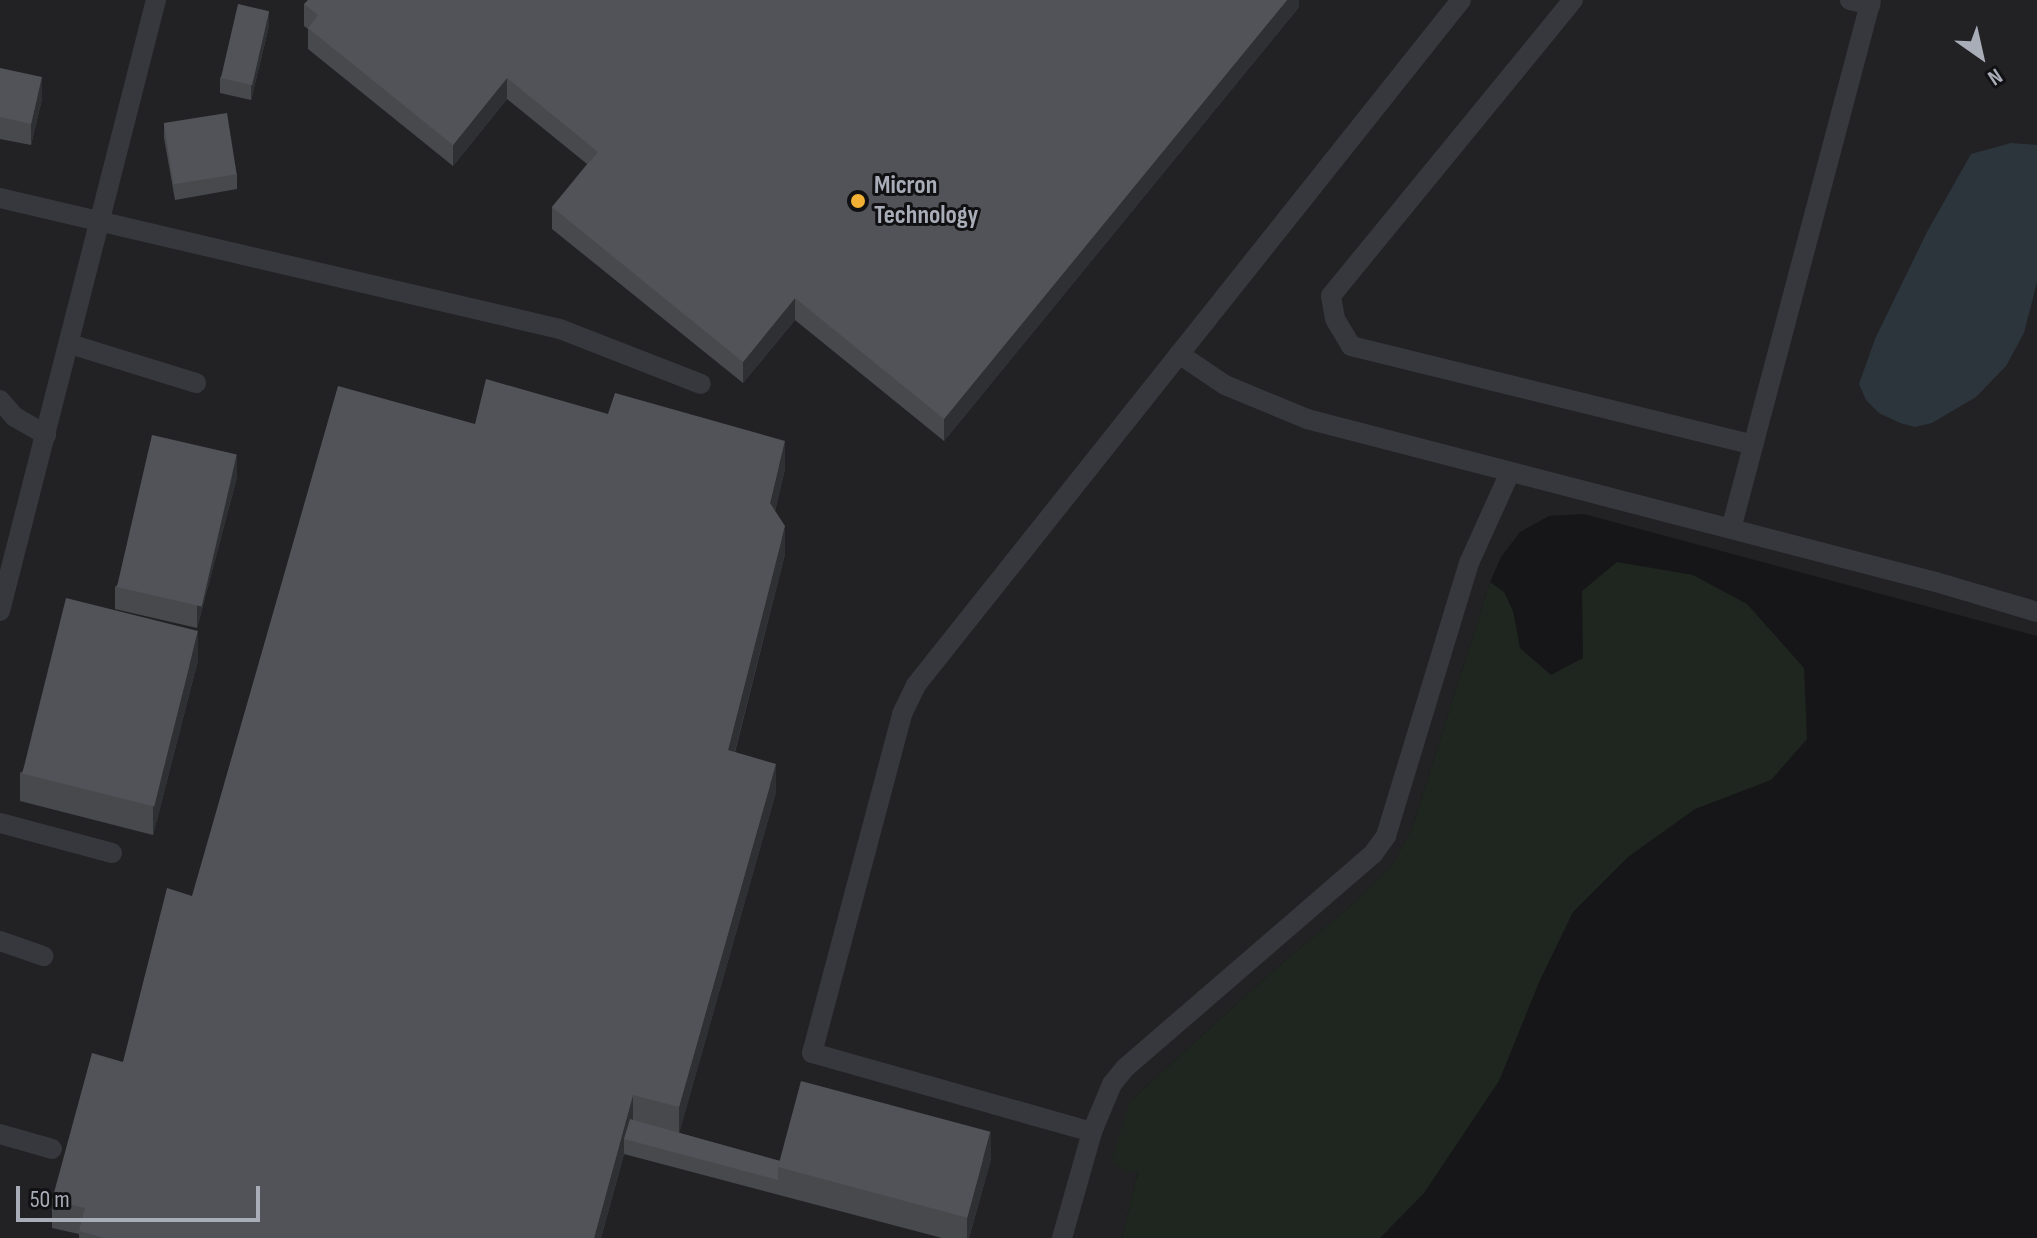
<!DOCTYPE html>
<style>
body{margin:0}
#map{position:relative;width:2037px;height:1238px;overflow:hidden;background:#161618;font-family:"Sofia Sans Condensed",sans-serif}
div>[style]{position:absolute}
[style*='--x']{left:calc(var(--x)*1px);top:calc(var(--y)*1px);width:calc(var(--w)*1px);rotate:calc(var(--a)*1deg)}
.built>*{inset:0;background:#222225}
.green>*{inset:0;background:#1e261f}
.water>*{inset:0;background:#2c353c}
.service>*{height:20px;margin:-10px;padding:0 10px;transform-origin:10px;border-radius:10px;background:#37383d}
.wall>*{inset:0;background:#47494d}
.shaded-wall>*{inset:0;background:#2f3033}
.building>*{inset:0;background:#525359;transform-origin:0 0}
.dots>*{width:22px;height:22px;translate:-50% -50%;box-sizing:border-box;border:4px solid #111113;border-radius:50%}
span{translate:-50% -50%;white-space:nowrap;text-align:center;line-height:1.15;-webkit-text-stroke:6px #111113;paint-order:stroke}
.poi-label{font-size:26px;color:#a8adb8;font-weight:700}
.left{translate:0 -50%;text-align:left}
.north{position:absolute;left:1941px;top:16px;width:80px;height:80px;-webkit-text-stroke:6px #111113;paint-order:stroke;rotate:146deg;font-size:22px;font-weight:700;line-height:32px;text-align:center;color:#a8adb8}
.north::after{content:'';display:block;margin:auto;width:28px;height:36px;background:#a8adb8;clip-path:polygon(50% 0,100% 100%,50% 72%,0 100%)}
.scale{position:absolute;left:16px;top:1186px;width:244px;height:36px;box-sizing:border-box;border:4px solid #a8adb8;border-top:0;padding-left:10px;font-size:24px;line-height:28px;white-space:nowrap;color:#a8adb8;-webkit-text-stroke:6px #111113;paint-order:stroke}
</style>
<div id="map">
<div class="built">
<i style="clip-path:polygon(0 0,2037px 0,2037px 636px,1584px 514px,1549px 516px,1520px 532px,1501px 557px,1490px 582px,1412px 828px,1393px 864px,1355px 902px,1275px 969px,1130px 1101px,1131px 1170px,1138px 1172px,1122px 1238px,0 1238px)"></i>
</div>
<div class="green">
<i style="clip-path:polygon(1617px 562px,1693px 575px,1747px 604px,1804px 668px,1807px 739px,1771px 780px,1695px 809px,1628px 857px,1573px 912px,1540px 980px,1499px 1081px,1424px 1193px,1380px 1238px,1122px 1238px,1138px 1172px,1125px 1171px,1111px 1161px,1130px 1101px,1275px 969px,1355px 902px,1393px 864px,1412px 828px,1490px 582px,1504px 592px,1513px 611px,1520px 648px,1551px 675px,1583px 658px,1582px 591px)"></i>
</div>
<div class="water">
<i style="clip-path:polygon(2011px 143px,2037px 145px,2037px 282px,2024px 333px,2006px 366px,1976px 397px,1932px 423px,1915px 427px,1900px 423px,1879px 413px,1866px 400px,1859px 384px,1875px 339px,1927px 232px,1971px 154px)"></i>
</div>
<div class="service">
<i style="--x:1573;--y:0;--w:382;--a:129.3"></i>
<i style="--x:1331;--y:296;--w:23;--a:80"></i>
<i style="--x:1335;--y:319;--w:31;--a:59"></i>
<i style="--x:1351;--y:346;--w:414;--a:13.8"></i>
<i style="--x:1850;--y:0;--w:21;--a:14"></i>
<i style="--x:0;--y:198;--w:575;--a:13.17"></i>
<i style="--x:560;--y:329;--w:151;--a:21.3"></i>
<i style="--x:70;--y:344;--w:132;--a:17.2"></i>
<i style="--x:1179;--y:354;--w:55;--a:34"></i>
<i style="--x:1225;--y:385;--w:89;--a:22.5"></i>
<i style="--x:1307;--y:419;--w:650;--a:14.53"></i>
<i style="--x:1936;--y:582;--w:105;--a:16.5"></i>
<i style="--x:0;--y:400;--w:23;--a:49"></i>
<i style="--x:15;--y:417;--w:36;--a:30"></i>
<i style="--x:1731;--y:529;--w:547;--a:-75.18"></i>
<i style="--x:0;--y:611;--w:631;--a:-75.68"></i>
<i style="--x:0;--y:823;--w:116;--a:15"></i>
<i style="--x:0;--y:941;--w:46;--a:19.2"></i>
<i style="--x:1092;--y:1132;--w:291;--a:-164.2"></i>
<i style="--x:812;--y:1053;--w:351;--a:-75.1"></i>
<i style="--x:902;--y:714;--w:32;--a:-64"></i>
<i style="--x:916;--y:685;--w:875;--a:-51.49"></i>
<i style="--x:0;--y:1134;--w:54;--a:16.1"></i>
<i style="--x:1062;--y:1238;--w:110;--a:-74.2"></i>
<i style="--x:1092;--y:1132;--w:52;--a:-67.4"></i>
<i style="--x:1112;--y:1084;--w:21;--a:-51"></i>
<i style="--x:1125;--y:1068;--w:328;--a:-40.8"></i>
<i style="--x:1373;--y:854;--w:22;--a:-54"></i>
<i style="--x:1386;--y:836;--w:285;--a:-73.1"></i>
<i style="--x:1469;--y:563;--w:100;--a:-65.7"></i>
</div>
<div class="wall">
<i style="clip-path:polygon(1299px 0,1299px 7px,944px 441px,795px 320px,743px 383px,552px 229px,552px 207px,587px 164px,507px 99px,453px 166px,308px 49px,308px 29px,304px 26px,304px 4px)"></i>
<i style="clip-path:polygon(269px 26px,251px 100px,220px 93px,220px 78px)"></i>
<i style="clip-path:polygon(0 68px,42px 99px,31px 145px,0 139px)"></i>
<i style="clip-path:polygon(164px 124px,237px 174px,237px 189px,175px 200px,164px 138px)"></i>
<i style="clip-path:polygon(475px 424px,785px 469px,775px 511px,785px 554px,735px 752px,776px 792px,679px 1133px,780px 1161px,991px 1159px,969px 1238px,942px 1238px,624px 1154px,601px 1238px,79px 1238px,79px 1234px,52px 1228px,52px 1200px,123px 1062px,192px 896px)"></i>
<i style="clip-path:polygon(237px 477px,197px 628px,115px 609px,115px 587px)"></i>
<i style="clip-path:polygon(198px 660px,153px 835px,20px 801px,20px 773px)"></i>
</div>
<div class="shaded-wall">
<i style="clip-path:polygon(1287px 0,1299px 0,1299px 7px,944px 441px,944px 419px)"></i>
<i style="clip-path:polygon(269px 11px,269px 26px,251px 100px,251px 86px)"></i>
<i style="clip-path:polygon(42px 77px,42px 99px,31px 145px,31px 124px)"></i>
<i style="clip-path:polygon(507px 78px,507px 99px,453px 166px,453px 145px)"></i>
<i style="clip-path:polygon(795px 298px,795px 320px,743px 383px,743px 362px)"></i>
<i style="clip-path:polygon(785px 441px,785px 469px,770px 531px,770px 503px)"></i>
<i style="clip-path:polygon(237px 455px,237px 477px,197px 628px,197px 607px)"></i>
<i style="clip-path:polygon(785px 526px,785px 554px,728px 778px,728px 750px)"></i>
<i style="clip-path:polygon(198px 632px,198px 660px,153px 835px,153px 807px)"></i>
<i style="clip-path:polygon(776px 764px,776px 792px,679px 1134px,679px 1107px)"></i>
<i style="clip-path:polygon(633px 1095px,633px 1123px,624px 1139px,624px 1154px,601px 1238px,594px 1238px)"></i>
<i style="clip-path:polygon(991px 1131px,991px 1159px,969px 1238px,967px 1238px,967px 1217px)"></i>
</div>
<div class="building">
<i style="clip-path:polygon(308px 0,1287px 0,944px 419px,795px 298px,743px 362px,552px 207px,598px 152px,507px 78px,453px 145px,308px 28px,318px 15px,304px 4px)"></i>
<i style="left:238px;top:4px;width:32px;height:76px;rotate:13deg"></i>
<i style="clip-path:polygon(0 68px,42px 77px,31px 124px,0 117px)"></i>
<i style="left:227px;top:113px;width:62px;height:64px;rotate:81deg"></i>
<i style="clip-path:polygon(486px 379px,608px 414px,615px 393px,785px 441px,770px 503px,785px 526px,728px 750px,776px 764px,679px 1107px,633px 1095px,594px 1238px,105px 1238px,79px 1231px,85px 1208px,52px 1200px,92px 1053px,123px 1062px,167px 888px,192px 896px,338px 386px,475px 424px)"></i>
<i style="left:152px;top:435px;width:87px;height:156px;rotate:13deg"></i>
<i style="left:66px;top:598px;width:136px;height:181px;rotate:14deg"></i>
<i style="left:801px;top:1081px;width:196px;height:89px;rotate:15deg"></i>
<i style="clip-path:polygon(630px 1119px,780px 1161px,778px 1167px,778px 1180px,624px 1139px)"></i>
</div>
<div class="dots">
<i style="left:858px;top:201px;background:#f2b134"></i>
</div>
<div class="poi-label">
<span class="left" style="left:874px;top:201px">Micron<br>Technology</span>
</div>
<div class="north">N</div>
<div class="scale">50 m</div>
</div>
